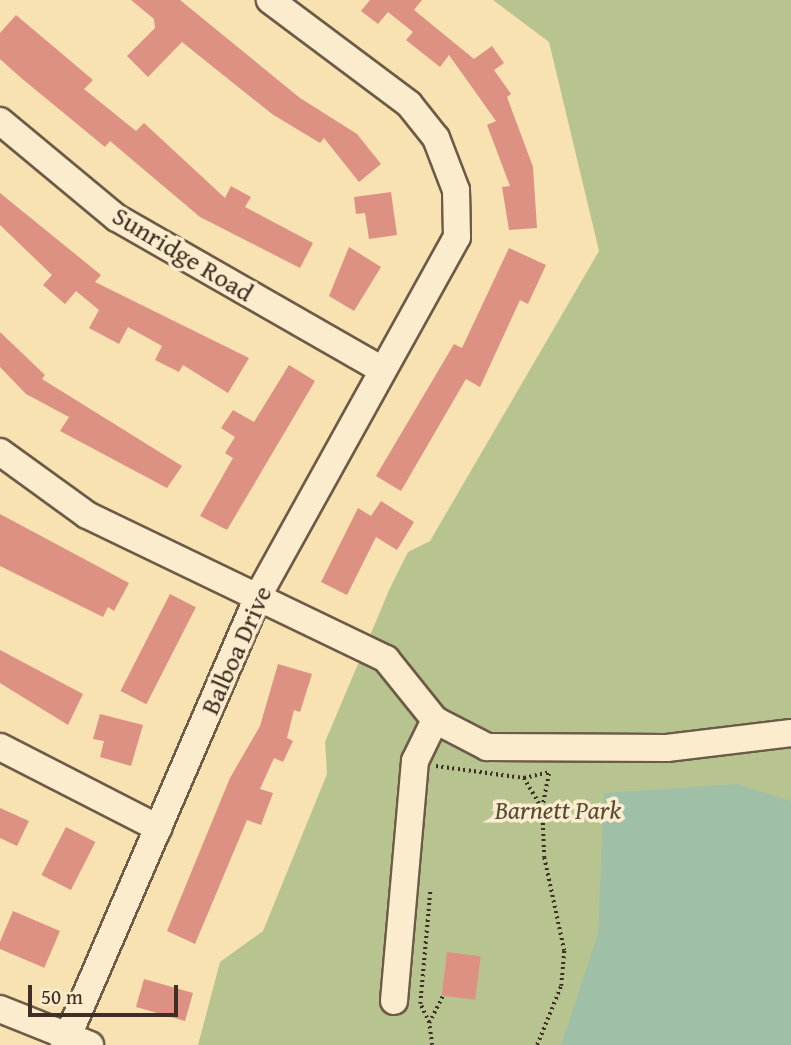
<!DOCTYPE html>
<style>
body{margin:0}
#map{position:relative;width:791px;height:1045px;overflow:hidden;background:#f9e2b2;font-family:"Gentium Book Plus",serif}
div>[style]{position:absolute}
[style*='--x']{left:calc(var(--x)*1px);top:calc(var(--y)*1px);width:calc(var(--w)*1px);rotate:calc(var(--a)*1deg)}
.green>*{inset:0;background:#b8c490}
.water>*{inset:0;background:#9fbfa7}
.building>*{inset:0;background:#dd9183;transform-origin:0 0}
.path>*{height:3.5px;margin-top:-1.75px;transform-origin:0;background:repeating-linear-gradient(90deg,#3e2e23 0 2px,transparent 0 5.5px)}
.roads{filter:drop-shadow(2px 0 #6d5b47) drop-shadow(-2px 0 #6d5b47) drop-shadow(0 2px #6d5b47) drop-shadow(0 -2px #6d5b47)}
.minor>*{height:26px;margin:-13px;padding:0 13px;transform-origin:13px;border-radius:13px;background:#fbeccd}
span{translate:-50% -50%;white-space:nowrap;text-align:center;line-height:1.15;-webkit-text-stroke:7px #fbeccd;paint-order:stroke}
.street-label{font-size:26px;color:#3e2e23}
.park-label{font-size:26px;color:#564c39;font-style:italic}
.scale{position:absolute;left:28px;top:985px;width:150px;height:32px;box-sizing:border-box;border:4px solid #3e2e23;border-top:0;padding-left:9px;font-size:21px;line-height:24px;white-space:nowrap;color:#3e2e23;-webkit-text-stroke:5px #fbeccd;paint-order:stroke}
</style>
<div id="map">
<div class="green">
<i style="clip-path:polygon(493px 0,791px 0,791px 1045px,198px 1045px,220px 962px,263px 931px,327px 774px,325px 742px,390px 588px,408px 552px,430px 541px,599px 251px,549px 42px)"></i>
</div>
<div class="water">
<i style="clip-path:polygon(737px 784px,791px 801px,791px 1045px,561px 1045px,598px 933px,604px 793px)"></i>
</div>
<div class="building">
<i style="clip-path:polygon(131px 0,180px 0,300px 98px,357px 134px,381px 164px,359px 182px,324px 138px,320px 143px,272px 114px,182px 42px,148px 77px,127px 56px,155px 28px,154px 19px)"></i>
<i style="clip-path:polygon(370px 0,422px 0,414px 10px,474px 59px,492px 46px,504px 63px,494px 70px,511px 94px,507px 97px,533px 167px,537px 228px,509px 230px,502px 187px,510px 186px,487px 125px,496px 121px,449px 55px,440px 67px,406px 40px,413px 32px,388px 12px,378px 24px,361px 11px)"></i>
<i style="clip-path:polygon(16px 15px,93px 80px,84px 89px,136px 131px,144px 123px,225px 198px,231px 186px,251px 197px,245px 207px,313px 243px,300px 268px,200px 217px,110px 141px,105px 147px,20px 77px,0 59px,0 33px)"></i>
<i style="clip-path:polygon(391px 192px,397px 235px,369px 239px,365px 213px,356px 214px,354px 197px)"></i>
<i style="clip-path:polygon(0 193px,101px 275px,95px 282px,249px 358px,228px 393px,183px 365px,179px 372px,155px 360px,162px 346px,128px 327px,119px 344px,89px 328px,99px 310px,76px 291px,65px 304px,43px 285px,52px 275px,0 225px)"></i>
<i style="clip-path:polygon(349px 247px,381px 267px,354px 311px,329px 296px)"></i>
<i style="clip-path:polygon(509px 248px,546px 265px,528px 304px,520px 300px,480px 387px,466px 379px,401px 491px,376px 476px,454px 344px,462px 348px)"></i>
<i style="clip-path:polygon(0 332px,45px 375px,42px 379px,182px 466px,167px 488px,60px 431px,69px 417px,26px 394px,0 367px)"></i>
<i style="clip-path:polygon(289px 365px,315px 381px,227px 530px,200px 516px,233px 458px,225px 453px,235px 437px,221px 428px,233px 410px,254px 422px)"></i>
<i style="clip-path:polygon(381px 501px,414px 522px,397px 550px,376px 537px,347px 595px,321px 582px,358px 508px,371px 516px)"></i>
<i style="clip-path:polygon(0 514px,129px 583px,114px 611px,108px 607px,103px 617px,0 566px)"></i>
<i style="left:170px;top:594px;width:29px;height:109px;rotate:27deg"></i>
<i style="clip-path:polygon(0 650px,83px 694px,68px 725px,0 683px)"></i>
<i style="clip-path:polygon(278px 664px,312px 674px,300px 712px,294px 710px,287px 738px,293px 741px,283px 762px,274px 758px,260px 789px,273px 793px,261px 825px,247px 820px,195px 944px,167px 931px,230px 778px,260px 726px)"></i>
<i style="clip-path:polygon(100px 714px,143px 725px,131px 766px,100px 757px,104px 741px,93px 739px)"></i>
<i style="clip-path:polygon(0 808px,29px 821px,17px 846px,0 838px)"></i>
<i style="left:66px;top:827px;width:33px;height:54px;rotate:27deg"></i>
<i style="left:13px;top:911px;width:51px;height:40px;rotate:23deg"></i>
<i style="left:447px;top:952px;width:34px;height:44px;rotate:7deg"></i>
<i style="left:144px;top:979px;width:51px;height:29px;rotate:16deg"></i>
</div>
<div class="path">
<i style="--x:436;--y:766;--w:89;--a:7.8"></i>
<i style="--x:524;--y:778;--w:35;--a:59"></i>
<i style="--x:542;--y:808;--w:37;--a:-79"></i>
<i style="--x:524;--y:778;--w:26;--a:-13"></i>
<i style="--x:429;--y:1023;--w:21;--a:-115"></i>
<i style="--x:420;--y:1004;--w:113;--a:-84.9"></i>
<i style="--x:432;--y:1045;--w:22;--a:-98"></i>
<i style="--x:429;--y:1023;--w:30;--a:-63"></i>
<i style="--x:537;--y:1045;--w:64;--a:-67.9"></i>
<i style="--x:561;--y:986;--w:35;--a:-85"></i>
<i style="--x:564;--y:951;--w:95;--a:-102.1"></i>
<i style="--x:544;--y:858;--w:50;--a:-92.3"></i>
</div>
<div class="roads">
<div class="minor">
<i style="--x:0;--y:121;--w:152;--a:39.7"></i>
<i style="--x:117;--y:218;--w:302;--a:29.8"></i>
<i style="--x:0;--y:452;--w:107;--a:35.9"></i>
<i style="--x:87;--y:515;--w:332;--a:25.7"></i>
<i style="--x:386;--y:659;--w:78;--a:51.2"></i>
<i style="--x:435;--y:720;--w:59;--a:27.4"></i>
<i style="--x:487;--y:747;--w:180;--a:0.3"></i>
<i style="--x:667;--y:748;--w:125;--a:-6.9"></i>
<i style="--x:0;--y:747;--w:178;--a:27.1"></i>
<i style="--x:394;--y:1001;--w:241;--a:-85"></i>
<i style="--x:415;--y:761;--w:46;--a:-64"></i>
<i style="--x:0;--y:1009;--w:97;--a:21.8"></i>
<i style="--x:64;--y:1045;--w:489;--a:-66.6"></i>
<i style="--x:258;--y:596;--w:410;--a:-61"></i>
<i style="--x:457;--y:237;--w:47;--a:-91.2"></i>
<i style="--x:456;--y:190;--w:56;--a:-111"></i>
<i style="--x:436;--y:138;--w:43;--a:-128.5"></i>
<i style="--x:409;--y:104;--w:174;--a:-143.2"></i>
</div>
</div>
<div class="street-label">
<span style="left:183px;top:254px;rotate:31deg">Sunridge Road</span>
<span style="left:236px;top:650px;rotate:-66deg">Balboa Drive</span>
</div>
<div class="park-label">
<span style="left:558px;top:810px">Barnett Park</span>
</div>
<div class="scale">50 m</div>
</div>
